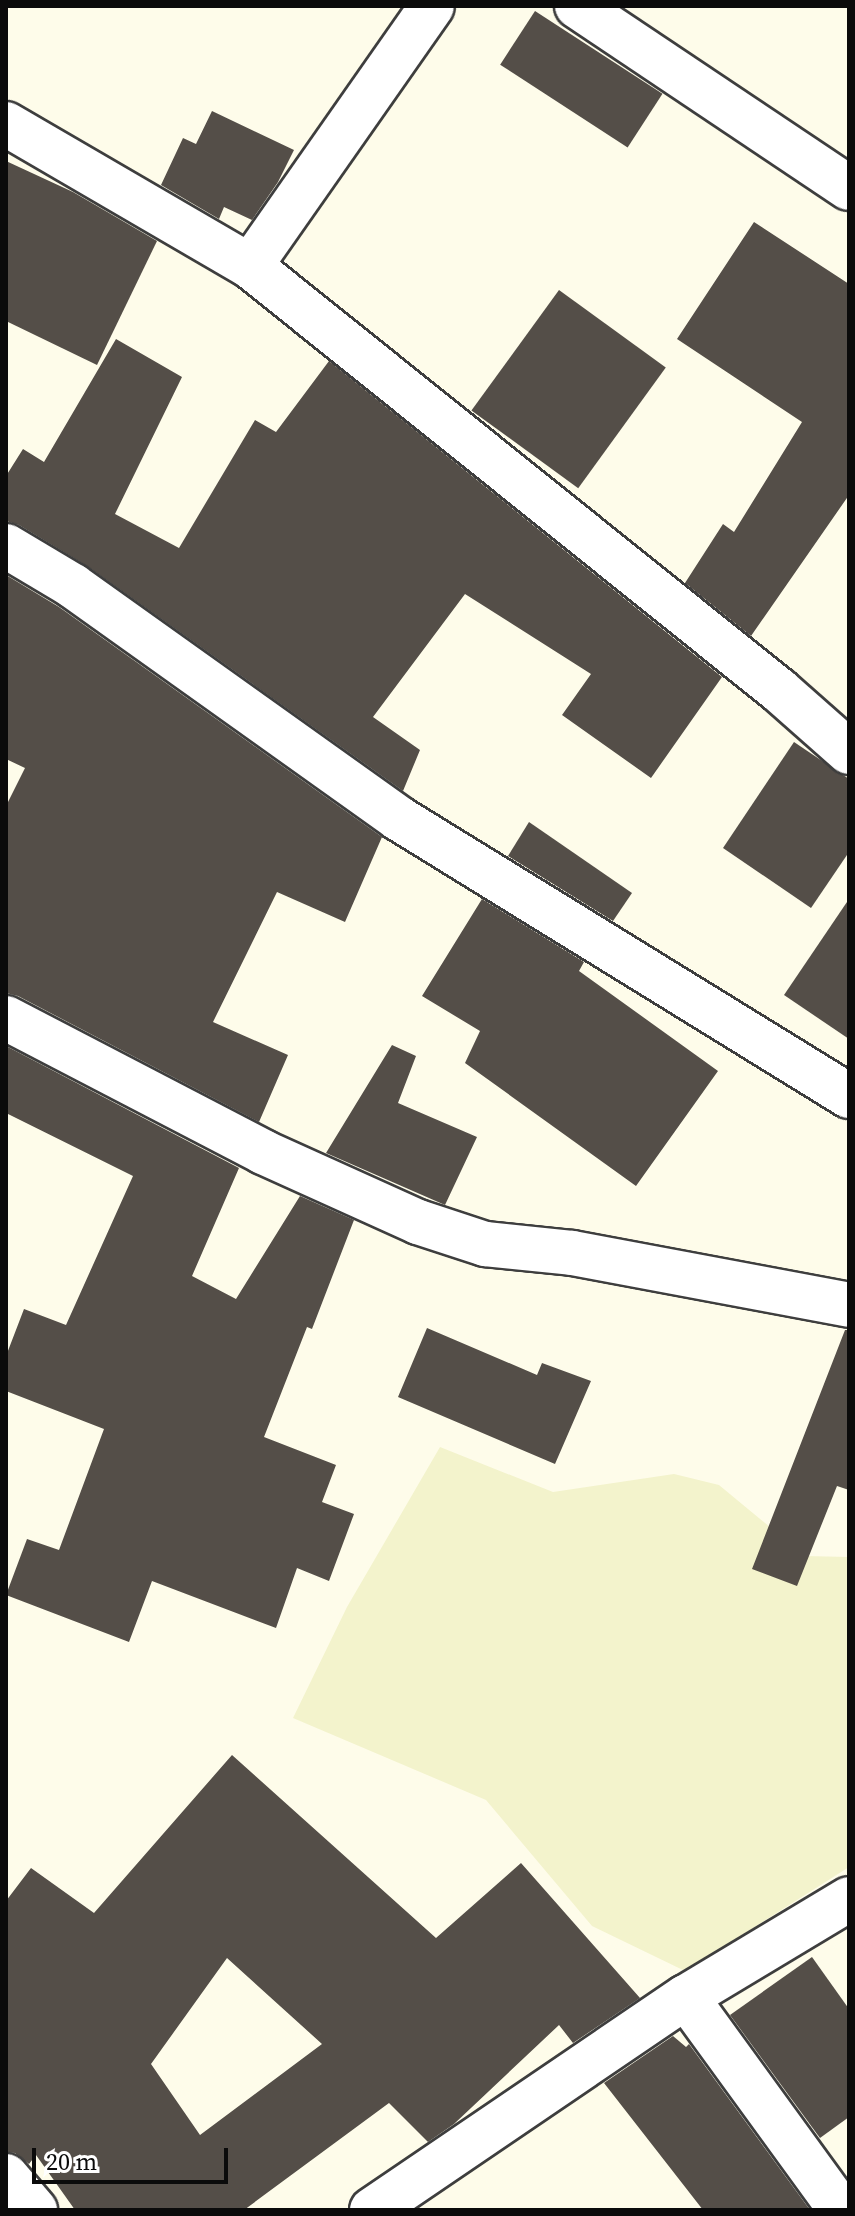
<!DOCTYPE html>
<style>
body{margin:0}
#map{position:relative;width:855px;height:2216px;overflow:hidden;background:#fefcea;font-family:"Source Serif 4",serif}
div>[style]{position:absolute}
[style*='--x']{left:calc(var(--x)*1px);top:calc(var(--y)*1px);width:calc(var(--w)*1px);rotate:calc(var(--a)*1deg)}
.farmland>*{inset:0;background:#f3f3cc}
.building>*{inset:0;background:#544e48;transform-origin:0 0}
.roads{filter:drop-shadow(2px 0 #3e3e3e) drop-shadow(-2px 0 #3e3e3e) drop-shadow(0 2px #3e3e3e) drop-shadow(0 -2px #3e3e3e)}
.street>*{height:44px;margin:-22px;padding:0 22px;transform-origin:22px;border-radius:22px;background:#fff}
span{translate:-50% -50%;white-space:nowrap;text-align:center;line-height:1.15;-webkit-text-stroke:8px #fff;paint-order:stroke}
.frame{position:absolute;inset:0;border:8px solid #0b0b0b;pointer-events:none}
.scale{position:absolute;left:32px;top:2148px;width:196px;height:36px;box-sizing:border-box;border:4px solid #0b0b0b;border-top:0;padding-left:10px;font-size:24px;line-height:28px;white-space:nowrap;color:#0b0b0b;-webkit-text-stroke:6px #fff;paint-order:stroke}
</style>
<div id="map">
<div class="farmland">
<i style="clip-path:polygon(440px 1447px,553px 1492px,674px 1474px,719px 1485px,805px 1556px,849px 1557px,849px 1867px,685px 1971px,592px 1926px,486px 1800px,293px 1718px,347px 1607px)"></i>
</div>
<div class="building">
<i style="left:535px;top:11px;width:152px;height:64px;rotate:33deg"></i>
<i style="clip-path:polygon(212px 111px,294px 150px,278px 182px,252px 220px,224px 207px,219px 219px,161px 185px,183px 138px,196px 144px)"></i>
<i style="clip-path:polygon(6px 161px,73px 192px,157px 241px,97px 365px,6px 321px)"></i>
<i style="clip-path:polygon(754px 222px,849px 284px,849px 495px,751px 636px,685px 583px,723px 524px,734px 532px,802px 422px,677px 339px)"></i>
<i style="left:559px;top:290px;width:132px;height:149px;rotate:36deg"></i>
<i style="clip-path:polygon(116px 339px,182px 377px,115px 514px,179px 548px,255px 420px,276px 432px,329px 361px,722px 677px,651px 778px,562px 715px,591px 674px,465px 594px,373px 717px,420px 750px,403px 791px,87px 566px,19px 525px,6px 521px,6px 476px,23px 449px,44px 462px)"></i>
<i style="clip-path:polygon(6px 575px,59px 607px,382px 837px,345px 922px,277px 892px,213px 1022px,288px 1055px,259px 1122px,18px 996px,6px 993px,6px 806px,25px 768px,6px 759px)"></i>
<i style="clip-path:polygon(794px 742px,849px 779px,849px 852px,811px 908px,723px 848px)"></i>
<i style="clip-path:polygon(529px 822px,632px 893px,613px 921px,508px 856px)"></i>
<i style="clip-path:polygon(482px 899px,584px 962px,579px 971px,718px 1071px,636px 1186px,465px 1063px,480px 1031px,422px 996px)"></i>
<i style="clip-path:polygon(849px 899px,849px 1039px,784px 995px)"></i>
<i style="clip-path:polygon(392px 1045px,416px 1056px,398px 1103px,477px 1137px,445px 1205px,326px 1153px)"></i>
<i style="clip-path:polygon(6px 1046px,239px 1168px,192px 1276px,236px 1299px,300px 1196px,354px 1220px,312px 1329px,307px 1327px,264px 1437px,336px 1465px,322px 1502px,354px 1514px,329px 1581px,297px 1568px,276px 1628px,152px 1581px,129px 1642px,6px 1595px,27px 1539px,59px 1550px,104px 1429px,6px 1391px,6px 1356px,24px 1309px,66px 1325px,133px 1176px,6px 1113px)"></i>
<i style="clip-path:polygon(427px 1328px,537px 1375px,542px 1363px,591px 1381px,555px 1464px,398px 1397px)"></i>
<i style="clip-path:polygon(845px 1330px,849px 1330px,849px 1490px,837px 1486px,797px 1586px,752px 1569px)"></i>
<i style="clip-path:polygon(evenodd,232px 1755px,436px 1938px,521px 1863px,640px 1998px,573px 2043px,559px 2025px,454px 2124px,428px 2142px,389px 2103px,244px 2210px,75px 2210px,36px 2155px,29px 2164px,15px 2153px,6px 2152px,6px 1901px,31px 1868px,94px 1913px,232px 1755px,227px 1958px,322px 2044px,200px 2135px,151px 2064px,227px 1958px)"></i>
<i style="clip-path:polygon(812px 1957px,849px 2009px,849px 2117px,820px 2138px,730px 2015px)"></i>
<i style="clip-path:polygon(673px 2036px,686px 2047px,689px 2044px,810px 2210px,703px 2210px,604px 2083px)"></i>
</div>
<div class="roads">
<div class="street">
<i style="--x:577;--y:6;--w:327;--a:33.8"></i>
<i style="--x:6;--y:124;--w:282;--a:30.2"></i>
<i style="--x:250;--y:266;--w:679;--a:38.73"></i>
<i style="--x:780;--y:691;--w:92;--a:41.5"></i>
<i style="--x:250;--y:266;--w:317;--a:-55"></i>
<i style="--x:6;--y:546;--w:78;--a:30.8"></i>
<i style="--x:73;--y:586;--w:399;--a:35.5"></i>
<i style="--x:398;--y:818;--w:530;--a:31.65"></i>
<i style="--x:6;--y:1018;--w:290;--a:27.5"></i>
<i style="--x:263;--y:1152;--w:170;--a:24.3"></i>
<i style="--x:418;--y:1222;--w:71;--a:18.2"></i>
<i style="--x:485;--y:1244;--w:87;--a:5.9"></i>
<i style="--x:572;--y:1253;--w:282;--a:10.6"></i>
<i style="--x:686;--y:1997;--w:263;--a:54"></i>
<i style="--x:6;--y:2176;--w:45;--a:49.5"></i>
<i style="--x:372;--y:2210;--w:379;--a:-34.2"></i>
<i style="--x:686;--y:1997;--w:190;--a:-31"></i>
</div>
</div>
<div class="frame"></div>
<div class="scale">20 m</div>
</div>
